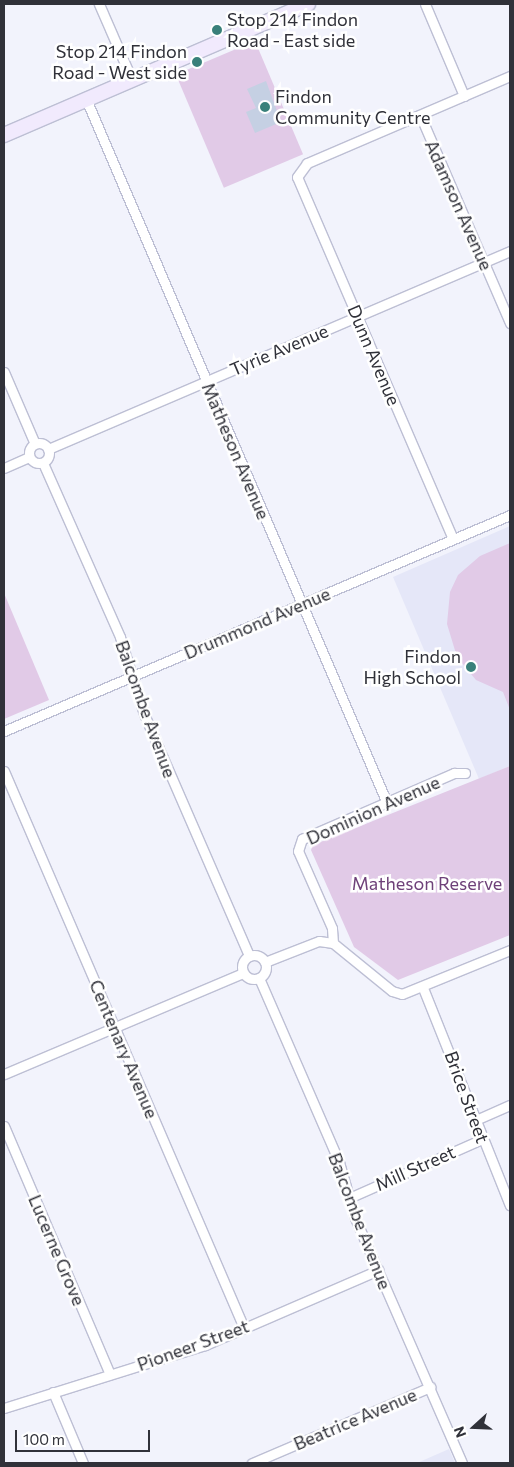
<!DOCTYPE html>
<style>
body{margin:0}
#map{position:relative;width:514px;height:1467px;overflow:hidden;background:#f2f3fc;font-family:Commissioner,sans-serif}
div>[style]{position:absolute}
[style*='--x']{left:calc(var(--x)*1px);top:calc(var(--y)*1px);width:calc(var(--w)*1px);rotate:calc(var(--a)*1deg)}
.built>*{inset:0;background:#e5e7f8}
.green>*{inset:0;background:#e1cae7;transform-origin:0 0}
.building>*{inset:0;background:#c5d0e3}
.roads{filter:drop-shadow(1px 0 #bdbfd4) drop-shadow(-1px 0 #bdbfd4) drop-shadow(0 1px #bdbfd4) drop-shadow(0 -1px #bdbfd4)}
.street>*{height:9px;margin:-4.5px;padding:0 4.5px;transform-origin:4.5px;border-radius:4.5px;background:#fff}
.street>.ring{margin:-4.5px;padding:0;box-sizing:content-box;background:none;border:9px solid #fff;border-radius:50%}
.secondary>*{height:14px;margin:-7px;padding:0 7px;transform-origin:7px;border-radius:7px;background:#f1eafd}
.dots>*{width:14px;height:14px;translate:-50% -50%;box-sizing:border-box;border:2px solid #fff;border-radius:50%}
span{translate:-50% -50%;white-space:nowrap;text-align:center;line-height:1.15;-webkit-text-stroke:5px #fff;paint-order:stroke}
.poi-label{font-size:18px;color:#303139}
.left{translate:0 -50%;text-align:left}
.right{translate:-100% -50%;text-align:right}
.street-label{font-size:18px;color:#303139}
.park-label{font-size:18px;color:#6e4179}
.frame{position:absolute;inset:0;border:5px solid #303139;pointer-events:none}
.north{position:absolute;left:449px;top:1402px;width:50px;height:50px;-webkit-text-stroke:4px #fff;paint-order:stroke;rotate:250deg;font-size:14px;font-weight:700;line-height:20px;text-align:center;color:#303139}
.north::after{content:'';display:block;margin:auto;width:18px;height:22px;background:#303139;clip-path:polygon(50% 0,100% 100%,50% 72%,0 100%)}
.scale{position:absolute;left:15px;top:1430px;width:135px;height:22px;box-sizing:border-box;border:2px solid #303139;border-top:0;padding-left:6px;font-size:15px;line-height:18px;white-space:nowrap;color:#303139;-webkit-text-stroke:4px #fff;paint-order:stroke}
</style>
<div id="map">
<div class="built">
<i style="clip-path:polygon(510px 526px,510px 766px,479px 779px,393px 577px)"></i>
<i style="clip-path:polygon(449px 1449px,455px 1463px,417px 1463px)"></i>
</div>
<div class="green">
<i style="left:255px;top:41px;width:123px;height:86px;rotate:67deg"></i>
<i style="clip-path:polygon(510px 543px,510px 710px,503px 692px,476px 680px,457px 657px,447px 624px,450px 592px,458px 575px,480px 556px)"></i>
<i style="clip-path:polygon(4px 593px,49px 700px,4px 719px)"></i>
<i style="clip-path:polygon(510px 766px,510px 935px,398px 980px,354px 947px,311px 850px,313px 845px)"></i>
</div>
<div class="building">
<i style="clip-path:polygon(266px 81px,281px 122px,255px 133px,246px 112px,256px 108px,247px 89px)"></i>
</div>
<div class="roads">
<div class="street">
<i style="--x:99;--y:4;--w:83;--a:66.5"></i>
<i style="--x:425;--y:4;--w:100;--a:67"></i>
<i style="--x:86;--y:99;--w:766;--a:66.85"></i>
<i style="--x:420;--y:115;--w:227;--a:66.6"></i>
<i style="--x:4;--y:372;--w:78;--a:66.7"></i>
<i class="ring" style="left:29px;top:443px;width:11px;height:11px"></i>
<i style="--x:48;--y:449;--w:503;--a:-23.2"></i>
<i style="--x:43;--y:463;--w:190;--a:66.1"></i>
<i style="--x:120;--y:637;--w:81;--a:72.7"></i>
<i style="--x:144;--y:714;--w:264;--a:66.5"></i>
<i style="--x:4;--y:468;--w:27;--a:-24"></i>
<i style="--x:453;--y:539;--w:394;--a:-113.3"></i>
<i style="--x:297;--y:177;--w:17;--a:-54"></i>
<i style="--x:307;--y:163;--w:221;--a:-23.2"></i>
<i style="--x:4;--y:731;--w:550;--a:-23.12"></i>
<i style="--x:4;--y:771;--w:607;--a:66.69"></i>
<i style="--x:333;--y:943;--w:15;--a:-94"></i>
<i style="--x:332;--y:928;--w:84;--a:-113.8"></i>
<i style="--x:298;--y:851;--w:13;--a:-72"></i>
<i style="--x:302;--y:839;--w:166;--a:-23.5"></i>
<i style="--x:454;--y:773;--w:11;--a:0"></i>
<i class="ring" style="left:242px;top:955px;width:15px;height:15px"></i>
<i style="--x:265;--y:962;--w:58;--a:-21.3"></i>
<i style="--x:319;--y:941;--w:14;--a:8"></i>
<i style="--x:333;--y:943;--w:76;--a:39.1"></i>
<i style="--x:392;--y:991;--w:10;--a:17"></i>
<i style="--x:402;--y:994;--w:117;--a:-22.2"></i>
<i style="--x:259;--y:978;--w:201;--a:66.5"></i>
<i style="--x:339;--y:1162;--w:58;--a:74.1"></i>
<i style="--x:355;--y:1218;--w:267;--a:66.4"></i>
<i style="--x:423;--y:988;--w:234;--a:68.2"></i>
<i style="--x:4;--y:1074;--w:259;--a:-22.9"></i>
<i style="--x:478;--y:1119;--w:35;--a:-24"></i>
<i style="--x:4;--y:1126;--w:270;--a:66.9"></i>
<i style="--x:349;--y:1198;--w:145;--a:-23.9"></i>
<i style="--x:53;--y:1392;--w:77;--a:67.1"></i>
<i style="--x:4;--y:1408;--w:211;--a:-17.4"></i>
<i style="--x:205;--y:1345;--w:189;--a:-23.4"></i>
<i style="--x:252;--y:1463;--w:194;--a:-23.1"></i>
</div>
<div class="secondary">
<i style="--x:4;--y:135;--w:331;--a:-23.3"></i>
</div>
</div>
<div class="dots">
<i style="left:217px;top:30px;background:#39807a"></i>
<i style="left:197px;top:62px;background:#39807a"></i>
<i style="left:265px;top:107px;background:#39807a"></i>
<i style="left:471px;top:667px;background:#39807a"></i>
</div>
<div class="poi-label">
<span class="left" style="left:227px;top:30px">Stop 214 Findon<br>Road - East side</span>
<span class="right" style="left:187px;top:62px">Stop 214 Findon<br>Road - West side</span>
<span class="left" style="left:275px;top:107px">Findon<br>Community Centre</span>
<span class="right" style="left:461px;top:667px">Findon<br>High School</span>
</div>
<div class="street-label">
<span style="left:459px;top:205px;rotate:66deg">Adamson Avenue</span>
<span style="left:279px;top:350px;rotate:-23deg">Tyrie Avenue</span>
<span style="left:374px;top:355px;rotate:67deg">Dunn Avenue</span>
<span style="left:236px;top:451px;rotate:67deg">Matheson Avenue</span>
<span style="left:257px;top:623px;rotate:-23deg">Drummond Avenue</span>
<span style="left:146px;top:709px;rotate:70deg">Balcombe Avenue</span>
<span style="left:373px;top:810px;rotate:-24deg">Dominion Avenue</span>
<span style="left:124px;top:1049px;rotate:67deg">Centenary Avenue</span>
<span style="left:467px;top:1097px;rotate:70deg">Brice Street</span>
<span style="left:415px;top:1168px;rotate:-24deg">Mill Street</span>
<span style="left:360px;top:1221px;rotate:69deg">Balcombe Avenue</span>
<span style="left:57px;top:1250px;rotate:67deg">Lucerne Grove</span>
<span style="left:193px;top:1345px;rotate:-20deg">Pioneer Street</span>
<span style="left:355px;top:1419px;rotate:-23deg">Beatrice Avenue</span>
</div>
<div class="park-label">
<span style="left:427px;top:883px">Matheson Reserve</span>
</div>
<div class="frame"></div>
<div class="north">N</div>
<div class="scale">100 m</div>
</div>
